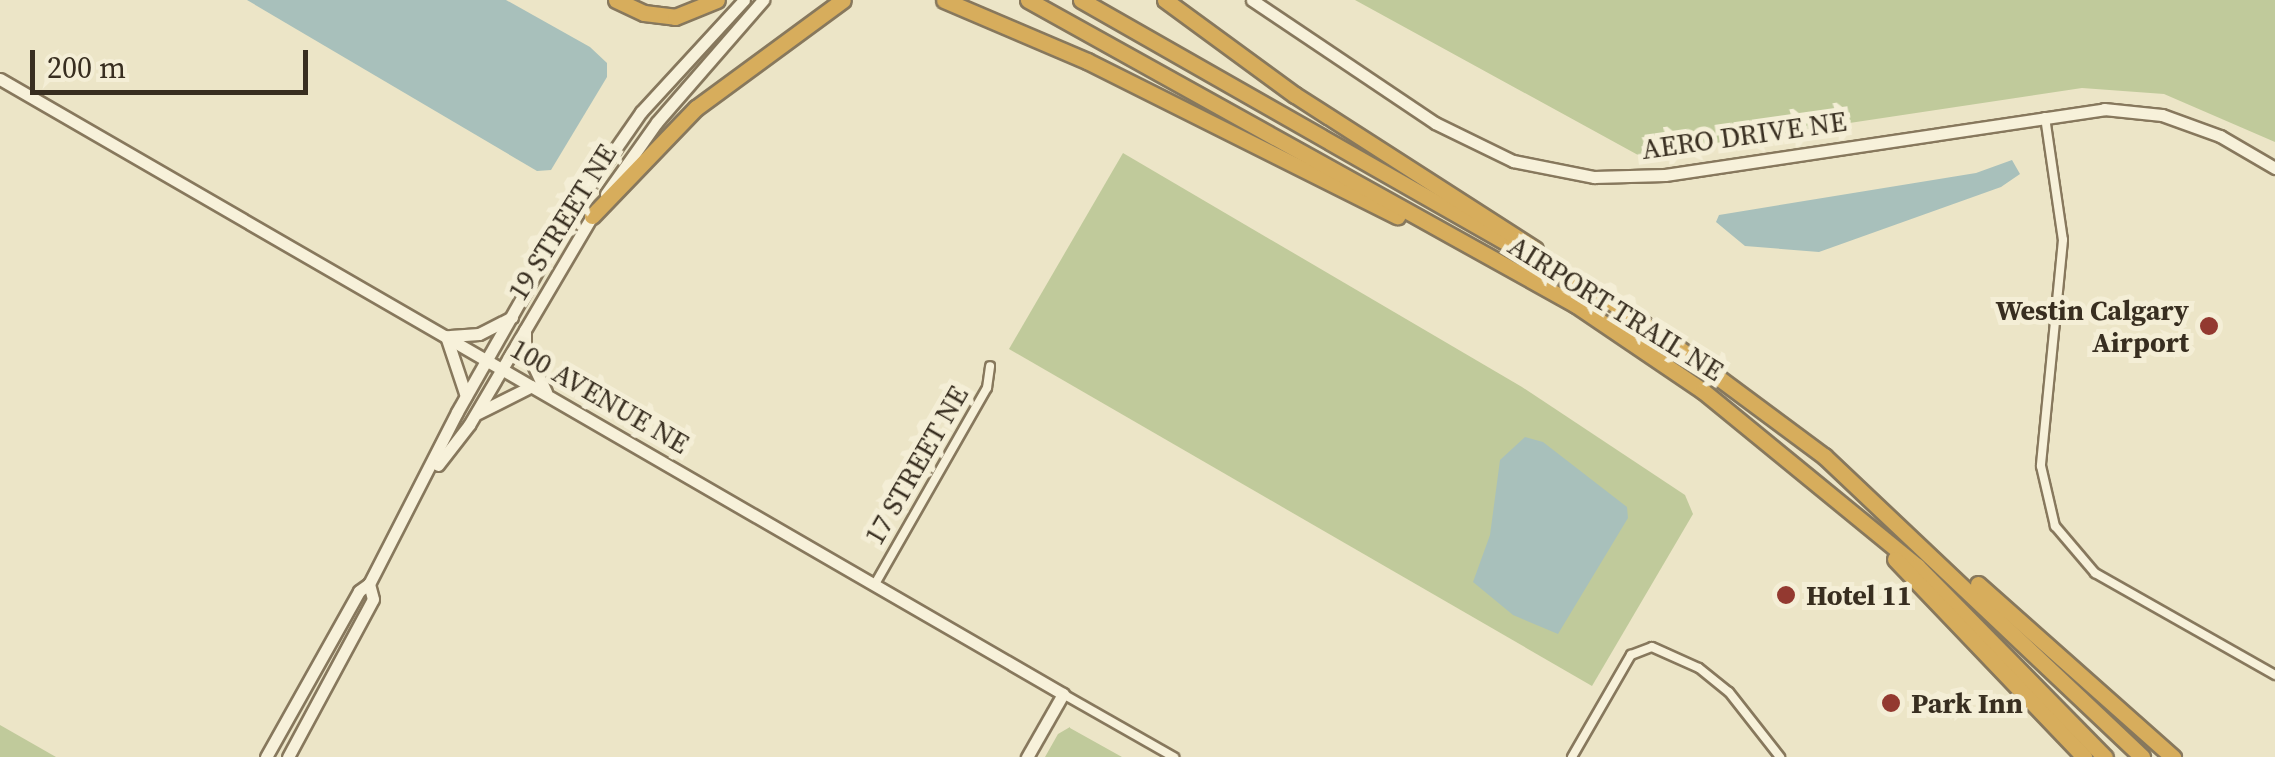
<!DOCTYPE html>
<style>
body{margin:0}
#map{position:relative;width:2275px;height:757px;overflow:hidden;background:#ece5c7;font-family:"Source Serif 4",serif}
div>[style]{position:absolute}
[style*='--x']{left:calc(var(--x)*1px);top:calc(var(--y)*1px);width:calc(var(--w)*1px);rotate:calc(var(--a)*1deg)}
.green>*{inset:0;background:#c0ca9b}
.water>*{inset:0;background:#a8c0bb}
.roads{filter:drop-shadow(2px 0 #87785d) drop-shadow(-2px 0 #87785d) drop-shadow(0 2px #87785d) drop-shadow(0 -2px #87785d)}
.street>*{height:8px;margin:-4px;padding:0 4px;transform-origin:4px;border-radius:4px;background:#f7f1da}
.secondary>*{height:11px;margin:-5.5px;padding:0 5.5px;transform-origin:5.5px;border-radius:5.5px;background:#f7f1da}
.highway>*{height:15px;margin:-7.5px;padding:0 7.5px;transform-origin:7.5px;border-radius:7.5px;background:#d7ad5c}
.dots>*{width:28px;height:28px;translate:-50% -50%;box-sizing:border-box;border:5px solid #f4eed6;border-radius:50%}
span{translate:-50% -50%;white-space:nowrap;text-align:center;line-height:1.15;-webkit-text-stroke:10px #f4eed6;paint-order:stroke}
.street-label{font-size:28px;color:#382e20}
.poi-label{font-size:28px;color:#382e20;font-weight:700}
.right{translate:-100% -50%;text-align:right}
.left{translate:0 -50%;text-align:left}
.scale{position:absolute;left:30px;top:50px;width:278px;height:45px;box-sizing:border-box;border:5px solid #382e20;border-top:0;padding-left:12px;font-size:30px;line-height:35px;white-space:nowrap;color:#382e20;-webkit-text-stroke:8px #f4eed6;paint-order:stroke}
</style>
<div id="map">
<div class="green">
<i style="clip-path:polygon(1355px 0,2275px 0,2275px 142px,2164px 94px,2082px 88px,1638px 155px)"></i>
<i style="clip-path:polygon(1123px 153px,1522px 387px,1685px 495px,1693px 514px,1592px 686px,1009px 349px)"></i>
<i style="clip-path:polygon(0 725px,56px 757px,0 757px)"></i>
<i style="clip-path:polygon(1070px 727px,1070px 728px,1122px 757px,1045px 757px,1058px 734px)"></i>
</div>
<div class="water">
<i style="clip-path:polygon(247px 0,506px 0,590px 47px,607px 63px,607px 77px,551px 170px,537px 171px)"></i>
<i style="clip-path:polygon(2012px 160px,2020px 174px,2001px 187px,1819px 252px,1745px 246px,1716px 222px,1719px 215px,1976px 173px)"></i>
<i style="clip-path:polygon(1525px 437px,1543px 442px,1627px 507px,1628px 518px,1558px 634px,1513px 615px,1473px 582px,1490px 535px,1500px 460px)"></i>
</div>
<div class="roads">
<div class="street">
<i style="--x:2045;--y:117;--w:124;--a:81.7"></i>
<i style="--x:2063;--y:240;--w:227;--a:95.6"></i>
<i style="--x:2041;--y:466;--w:62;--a:76.9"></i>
<i style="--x:2055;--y:526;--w:62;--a:49.6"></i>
<i style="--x:2095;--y:573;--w:207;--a:29.5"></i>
<i style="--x:875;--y:584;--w:226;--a:-60.3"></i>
<i style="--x:987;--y:388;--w:22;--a:-82"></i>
<i style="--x:1063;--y:694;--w:128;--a:29.6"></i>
<i style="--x:1572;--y:757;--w:118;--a:-60"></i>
<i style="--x:1631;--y:655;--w:22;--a:-21"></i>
<i style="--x:1652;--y:647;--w:51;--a:24.1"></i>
<i style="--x:1699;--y:668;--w:38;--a:39"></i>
<i style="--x:1729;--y:692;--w:83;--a:51.9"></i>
</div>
<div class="secondary">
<i style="--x:1252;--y:0;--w:220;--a:33.9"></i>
<i style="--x:1435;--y:123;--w:87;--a:26"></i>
<i style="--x:1513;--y:161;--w:83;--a:11.2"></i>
<i style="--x:1594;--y:177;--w:71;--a:-1.6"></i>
<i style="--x:1665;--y:175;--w:444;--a:-8.5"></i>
<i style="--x:2104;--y:109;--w:58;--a:5.9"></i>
<i style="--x:2162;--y:115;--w:62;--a:19.9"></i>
<i style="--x:2220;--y:136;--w:64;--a:30.2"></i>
<i style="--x:0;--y:79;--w:1228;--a:30.05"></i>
<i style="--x:1063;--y:694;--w:73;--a:119.7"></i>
<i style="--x:606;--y:194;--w:88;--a:-54.7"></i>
<i style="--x:657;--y:122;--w:162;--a:-49"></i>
<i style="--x:525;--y:330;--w:18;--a:90"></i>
<i style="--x:525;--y:348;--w:49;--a:64.5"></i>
<i style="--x:446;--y:336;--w:63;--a:71.6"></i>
<i style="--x:450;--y:336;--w:29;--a:-4"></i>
<i style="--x:479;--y:334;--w:37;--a:-27"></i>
<i style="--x:478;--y:413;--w:60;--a:-26.6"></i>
<i style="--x:438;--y:465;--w:51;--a:-52.2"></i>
<i style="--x:469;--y:425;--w:251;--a:-59.5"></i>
<i style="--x:266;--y:757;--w:190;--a:-60.7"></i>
<i style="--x:359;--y:591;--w:12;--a:-35"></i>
<i style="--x:369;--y:584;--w:193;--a:-62.9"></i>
<i style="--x:457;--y:412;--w:224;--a:-60.4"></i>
<i style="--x:568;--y:217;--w:128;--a:-55.2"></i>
<i style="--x:641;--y:112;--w:152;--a:-47.4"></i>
<i style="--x:288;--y:757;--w:179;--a:-61.7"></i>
<i style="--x:373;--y:599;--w:16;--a:-105"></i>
</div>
<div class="highway">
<i style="--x:616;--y:0;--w:31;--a:25"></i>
<i style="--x:644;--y:13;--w:31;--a:7"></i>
<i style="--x:675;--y:17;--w:45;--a:-22"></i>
<i style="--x:944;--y:0;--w:155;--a:23.1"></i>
<i style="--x:1087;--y:61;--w:347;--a:26.6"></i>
<i style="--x:1028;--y:0;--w:627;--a:29.1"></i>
<i style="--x:1576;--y:305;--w:153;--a:34.1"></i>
<i style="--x:1703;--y:391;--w:276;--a:39.3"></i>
<i style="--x:1917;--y:566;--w:268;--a:45.5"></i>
<i style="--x:1081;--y:0;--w:616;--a:29.69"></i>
<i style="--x:1616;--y:305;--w:74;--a:34.5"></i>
<i style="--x:1677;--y:347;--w:183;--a:36.6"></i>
<i style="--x:1824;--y:456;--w:438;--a:43.4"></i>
<i style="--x:1165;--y:0;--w:161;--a:36.2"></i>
<i style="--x:1295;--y:95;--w:285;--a:32.7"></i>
<i style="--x:592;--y:216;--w:150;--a:-46.1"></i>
<i style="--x:696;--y:108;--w:182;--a:-36.3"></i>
<i style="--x:1895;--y:559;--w:274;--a:46.3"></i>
<i style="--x:1978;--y:584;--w:261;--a:41.6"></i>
</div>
</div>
<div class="dots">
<i style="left:2209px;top:326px;background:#933930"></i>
<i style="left:1786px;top:595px;background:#933930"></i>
<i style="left:1891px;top:703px;background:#933930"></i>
</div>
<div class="street-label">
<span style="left:1744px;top:135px;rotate:-8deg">AERO DRIVE NE</span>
<span style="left:562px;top:222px;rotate:-58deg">19 STREET NE</span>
<span style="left:1616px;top:308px;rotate:32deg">AIRPORT TRAIL NE</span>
<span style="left:600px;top:396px;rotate:30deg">100 AVENUE NE</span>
<span style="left:916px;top:465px;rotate:-60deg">17 STREET NE</span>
</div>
<div class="poi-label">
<span class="right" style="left:2189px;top:326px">Westin Calgary<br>Airport</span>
<span class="left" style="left:1806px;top:595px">Hotel 11</span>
<span class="left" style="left:1911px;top:703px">Park Inn</span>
</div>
<div class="scale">200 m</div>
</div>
